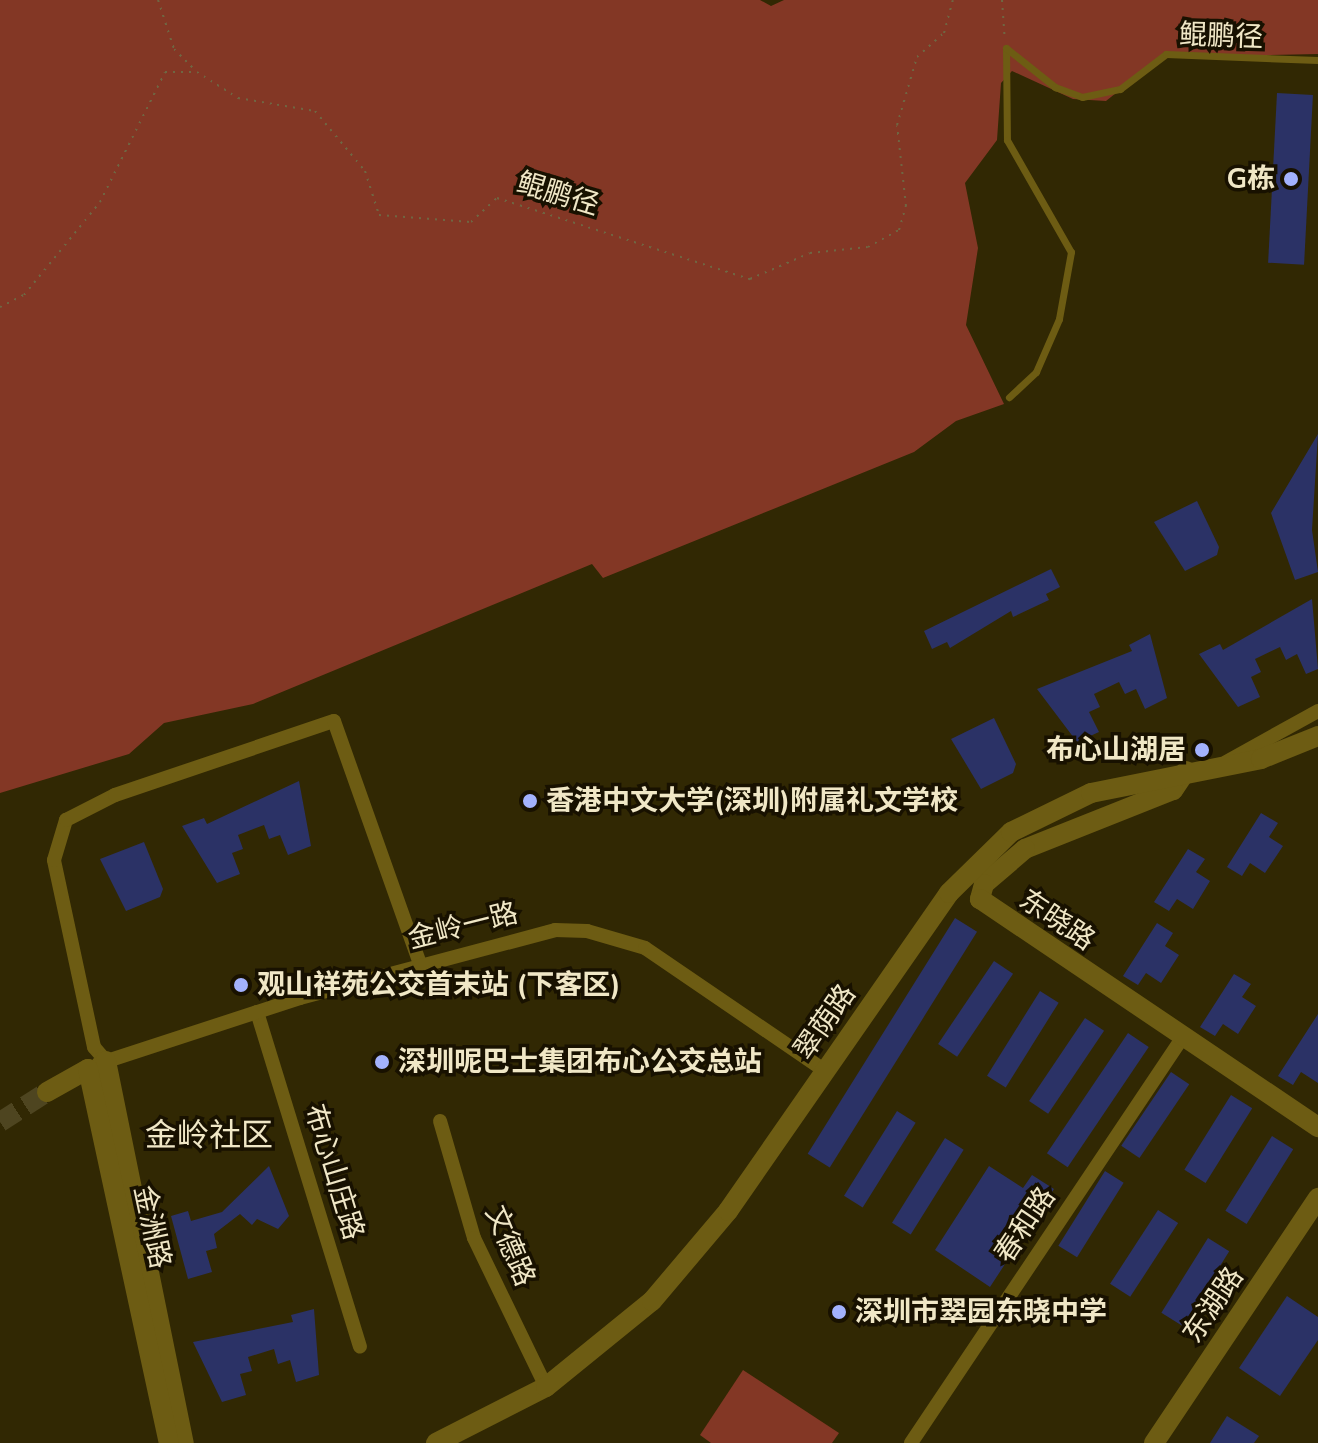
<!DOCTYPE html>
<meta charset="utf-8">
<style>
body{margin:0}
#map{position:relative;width:1318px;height:1443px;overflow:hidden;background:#312803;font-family:"Nunito Sans","Noto Sans SC",sans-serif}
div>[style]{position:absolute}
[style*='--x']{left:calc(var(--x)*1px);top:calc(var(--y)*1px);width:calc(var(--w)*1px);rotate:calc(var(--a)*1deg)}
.green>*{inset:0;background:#833725}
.building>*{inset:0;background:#2b3266;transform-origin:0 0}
.secondary-tunnel>*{height:20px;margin-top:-10px;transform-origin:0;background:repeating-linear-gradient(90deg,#4e4520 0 20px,transparent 0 30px)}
.path>*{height:2px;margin-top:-1px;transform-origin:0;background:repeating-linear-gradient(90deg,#6f6642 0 2px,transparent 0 8px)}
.lane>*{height:7px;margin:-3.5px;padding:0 3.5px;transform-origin:3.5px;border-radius:3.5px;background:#6d5c13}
.street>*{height:14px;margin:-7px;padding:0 7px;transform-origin:7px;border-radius:7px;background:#6d5c13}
.secondary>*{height:20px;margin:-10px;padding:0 10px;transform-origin:10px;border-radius:10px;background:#6d5c13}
.dots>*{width:22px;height:22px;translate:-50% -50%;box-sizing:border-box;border:4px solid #181100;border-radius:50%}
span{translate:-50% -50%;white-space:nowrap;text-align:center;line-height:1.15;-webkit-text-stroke:7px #181100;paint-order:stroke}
.street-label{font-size:28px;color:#f0e7c6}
.poi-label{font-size:28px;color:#f0e7c6;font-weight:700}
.right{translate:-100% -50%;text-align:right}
.left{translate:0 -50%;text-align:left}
.quarter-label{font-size:32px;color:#f0e7c6}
</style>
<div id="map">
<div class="green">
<i style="clip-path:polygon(0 0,760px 0,771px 6px,784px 0,1318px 0,1318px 54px,1161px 57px,1106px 101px,1073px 99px,1012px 71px,1001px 83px,997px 140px,965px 183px,978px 248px,966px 325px,1004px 404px,956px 421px,914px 452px,603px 578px,592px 564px,253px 704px,164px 723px,129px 754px,0 793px)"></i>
<i style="clip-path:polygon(743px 1370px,839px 1433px,832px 1443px,711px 1443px,700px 1435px)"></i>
</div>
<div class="building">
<i style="left:1277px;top:93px;width:36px;height:170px;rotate:3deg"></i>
<i style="clip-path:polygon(1318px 434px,1312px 530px,1318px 572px,1295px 580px,1271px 513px)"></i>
<i style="clip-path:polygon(1197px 501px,1219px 547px,1217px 555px,1185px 571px,1154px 522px)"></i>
<i style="clip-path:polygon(1051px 569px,1060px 587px,1046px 594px,1049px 600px,1013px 617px,1011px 611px,950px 648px,947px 642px,932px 649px,924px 631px)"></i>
<i style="clip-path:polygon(1312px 599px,1318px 669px,1306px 674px,1297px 654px,1286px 660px,1280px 647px,1255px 659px,1261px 672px,1251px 677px,1260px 697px,1238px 707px,1199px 654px,1220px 644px,1223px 650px)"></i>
<i style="clip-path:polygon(1150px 634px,1167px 698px,1145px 709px,1136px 689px,1125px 694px,1119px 682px,1094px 694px,1100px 707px,1089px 712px,1099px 732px,1077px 742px,1037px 689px,1132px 651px,1129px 645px)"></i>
<i style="clip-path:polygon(994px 718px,1016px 764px,1013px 773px,981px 789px,951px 739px)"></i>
<i style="clip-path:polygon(299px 781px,311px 846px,288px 855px,280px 835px,269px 839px,264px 825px,238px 835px,243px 849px,232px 853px,240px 874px,217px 883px,182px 826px,204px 818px,207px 824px)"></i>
<i style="clip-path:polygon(1261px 813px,1278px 823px,1269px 837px,1283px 846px,1265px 873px,1250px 863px,1242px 876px,1227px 867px)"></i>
<i style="clip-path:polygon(144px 842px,163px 889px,160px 897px,126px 911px,100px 859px)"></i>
<i style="clip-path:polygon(1188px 849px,1205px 859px,1196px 872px,1210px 881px,1193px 909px,1177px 899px,1169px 911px,1154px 902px)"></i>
<i style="left:955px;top:918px;width:26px;height:278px;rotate:32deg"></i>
<i style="clip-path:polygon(1157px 923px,1173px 933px,1165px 946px,1179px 955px,1161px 983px,1146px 973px,1138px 985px,1123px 976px)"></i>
<i style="left:994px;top:961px;width:23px;height:100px;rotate:34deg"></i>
<i style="clip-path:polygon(1234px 974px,1251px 984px,1242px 997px,1256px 1006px,1238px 1034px,1223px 1024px,1215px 1036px,1200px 1027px)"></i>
<i style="left:1040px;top:991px;width:22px;height:100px;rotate:32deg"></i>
<i style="clip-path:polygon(1318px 1014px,1318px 1083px,1301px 1072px,1293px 1085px,1278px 1076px)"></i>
<i style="left:1085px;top:1018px;width:23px;height:100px;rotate:34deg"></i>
<i style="left:1128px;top:1033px;width:25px;height:145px;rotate:34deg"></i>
<i style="left:1171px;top:1072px;width:22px;height:89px;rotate:34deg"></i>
<i style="left:1231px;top:1095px;width:25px;height:88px;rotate:32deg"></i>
<i style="left:897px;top:1111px;width:22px;height:100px;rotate:32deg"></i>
<i style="left:1272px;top:1136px;width:25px;height:88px;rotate:32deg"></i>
<i style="left:945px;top:1138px;width:22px;height:100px;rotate:32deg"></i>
<i style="clip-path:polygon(269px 1166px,289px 1216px,278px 1229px,257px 1219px,252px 1225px,240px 1214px,214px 1234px,217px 1248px,206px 1251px,212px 1272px,188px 1279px,171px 1216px,188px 1211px,191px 1221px,222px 1212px)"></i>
<i style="clip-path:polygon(989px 1166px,1023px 1188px,1032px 1175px,1054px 1189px,990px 1287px,935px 1250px)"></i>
<i style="left:1105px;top:1171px;width:22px;height:88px;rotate:32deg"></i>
<i style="left:1158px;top:1210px;width:24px;height:88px;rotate:33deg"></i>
<i style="left:1208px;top:1238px;width:25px;height:88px;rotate:32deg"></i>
<i style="clip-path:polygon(1287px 1296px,1318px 1317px,1318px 1340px,1280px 1396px,1239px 1368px)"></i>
<i style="clip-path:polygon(314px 1309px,319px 1375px,296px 1382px,290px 1360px,278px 1364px,274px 1349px,248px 1357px,252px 1371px,240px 1374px,246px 1395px,222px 1402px,193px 1342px,293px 1322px,291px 1315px)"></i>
<i style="clip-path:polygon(1227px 1416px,1259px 1436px,1254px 1443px,1210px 1443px)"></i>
</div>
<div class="secondary-tunnel">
<i style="--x:0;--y:1122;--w:56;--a:-32.6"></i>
</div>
<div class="path">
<i style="--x:158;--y:0;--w:52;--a:71.9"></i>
<i style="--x:174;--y:49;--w:31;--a:45"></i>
<i style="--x:1002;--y:0;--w:39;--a:86"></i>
<i style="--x:0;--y:307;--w:27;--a:-27"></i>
<i style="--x:24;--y:295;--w:120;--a:-50.7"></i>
<i style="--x:100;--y:202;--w:145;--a:-63.4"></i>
<i style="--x:165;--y:72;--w:32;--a:0"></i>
<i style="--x:197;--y:72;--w:49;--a:32.4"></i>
<i style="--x:238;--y:98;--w:78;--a:9.6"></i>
<i style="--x:315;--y:111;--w:78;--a:50.2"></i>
<i style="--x:365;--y:171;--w:46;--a:72.3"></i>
<i style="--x:379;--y:215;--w:92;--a:4.4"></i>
<i style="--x:471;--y:222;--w:35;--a:-43"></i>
<i style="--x:497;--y:198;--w:266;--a:17.8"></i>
<i style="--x:750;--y:279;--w:65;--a:-23.4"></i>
<i style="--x:810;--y:253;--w:58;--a:-5.9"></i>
<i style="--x:868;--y:247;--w:35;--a:-29"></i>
<i style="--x:899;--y:230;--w:25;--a:-74"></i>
<i style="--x:906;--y:206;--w:81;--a:-96.3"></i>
<i style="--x:897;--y:125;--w:71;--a:-73.6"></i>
<i style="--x:917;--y:57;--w:36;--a:-42"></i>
<i style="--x:944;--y:33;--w:34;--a:-75"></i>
</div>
<div class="lane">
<i style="--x:1006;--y:48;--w:92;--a:89.4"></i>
<i style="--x:1007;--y:140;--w:129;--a:60.3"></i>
<i style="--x:1071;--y:252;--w:68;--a:100.2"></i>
<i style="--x:1059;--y:319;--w:58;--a:113.5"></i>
<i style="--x:1036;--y:372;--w:37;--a:137"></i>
<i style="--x:1006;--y:48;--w:63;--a:38.5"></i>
<i style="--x:1055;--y:87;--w:29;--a:20"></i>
<i style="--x:1082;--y:97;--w:39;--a:-12"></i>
<i style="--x:1120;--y:89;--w:58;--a:-37.3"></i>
<i style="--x:1166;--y:54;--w:152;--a:2.3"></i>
</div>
<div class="street">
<i style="--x:1226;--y:762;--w:105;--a:-29"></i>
<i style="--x:257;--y:1012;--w:350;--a:72.9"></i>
<i style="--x:106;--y:1061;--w:18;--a:-131"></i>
<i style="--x:94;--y:1047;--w:191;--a:-102.1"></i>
<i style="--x:54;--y:860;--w:42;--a:-73.3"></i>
<i style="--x:66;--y:820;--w:55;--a:-27"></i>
<i style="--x:115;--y:795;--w:231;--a:-18.7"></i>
<i style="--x:334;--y:721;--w:258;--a:70.5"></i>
<i style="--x:98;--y:1064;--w:213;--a:-18.1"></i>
<i style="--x:300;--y:998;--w:264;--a:-14.9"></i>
<i style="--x:555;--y:930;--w:32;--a:2"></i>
<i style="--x:587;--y:931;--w:60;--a:16.3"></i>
<i style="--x:645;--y:948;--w:218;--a:34.3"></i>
<i style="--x:440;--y:1121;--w:122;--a:73.8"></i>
<i style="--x:474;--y:1238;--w:165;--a:64.2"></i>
<i style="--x:911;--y:1443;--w:490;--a:-56.2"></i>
</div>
<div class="secondary">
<i style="--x:1186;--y:771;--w:23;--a:124"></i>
<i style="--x:1173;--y:790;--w:159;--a:158.3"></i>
<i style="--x:1025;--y:849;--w:54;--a:139.5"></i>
<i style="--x:984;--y:884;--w:16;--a:105"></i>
<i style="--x:980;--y:899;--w:408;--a:34"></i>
<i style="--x:106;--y:1061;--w:390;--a:78.5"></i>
<i style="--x:47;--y:1092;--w:47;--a:-29.3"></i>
<i style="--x:88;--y:1069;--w:383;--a:77.8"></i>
<i style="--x:436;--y:1443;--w:123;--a:-27"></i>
<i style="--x:546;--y:1387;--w:136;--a:-39.1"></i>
<i style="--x:652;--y:1301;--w:118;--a:-49.8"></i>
<i style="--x:728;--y:1211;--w:387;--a:-55.2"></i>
<i style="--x:949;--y:893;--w:87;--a:-44.5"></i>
<i style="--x:1011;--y:832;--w:89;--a:-26"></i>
<i style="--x:1091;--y:793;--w:173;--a:-11.3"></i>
<i style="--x:1261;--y:759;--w:61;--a:-22"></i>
<i style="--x:1154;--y:1443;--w:295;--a:-56.2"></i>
</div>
<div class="dots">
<i style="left:1291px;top:179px;background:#a3b2fd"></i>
<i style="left:1202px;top:750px;background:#a3b2fd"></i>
<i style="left:530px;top:801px;background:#a3b2fd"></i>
<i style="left:241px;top:985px;background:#a3b2fd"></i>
<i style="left:382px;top:1062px;background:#a3b2fd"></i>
<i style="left:839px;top:1312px;background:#a3b2fd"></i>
</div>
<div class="street-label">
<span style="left:1221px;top:36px;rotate:2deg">鲲鹏径</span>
<span style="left:558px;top:194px;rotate:17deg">鲲鹏径</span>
<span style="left:1057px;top:920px;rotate:34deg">东晓路</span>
<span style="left:463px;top:926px;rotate:-14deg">金岭一路</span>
<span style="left:825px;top:1022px;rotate:-55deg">翠荫路</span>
<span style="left:334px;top:1172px;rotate:73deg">布心山庄路</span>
<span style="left:1025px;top:1225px;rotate:-56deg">春和路</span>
<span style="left:152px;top:1227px;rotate:78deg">金洲路</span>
<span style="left:510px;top:1246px;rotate:67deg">文德路</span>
<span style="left:1213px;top:1305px;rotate:-56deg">东湖路</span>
</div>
<div class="poi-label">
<span class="right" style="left:1275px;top:179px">G栋</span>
<span class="right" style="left:1186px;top:750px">布心山湖居</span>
<span class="left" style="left:546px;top:801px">香港中文大学(深圳)附属礼文学校</span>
<span class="left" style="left:257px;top:985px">观山祥苑公交首末站 (下客区)</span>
<span class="left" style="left:398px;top:1062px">深圳呢巴士集团布心公交总站</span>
<span class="left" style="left:855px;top:1312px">深圳市翠园东晓中学</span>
</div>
<div class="quarter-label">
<span style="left:209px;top:1136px">金岭社区</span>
</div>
</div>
